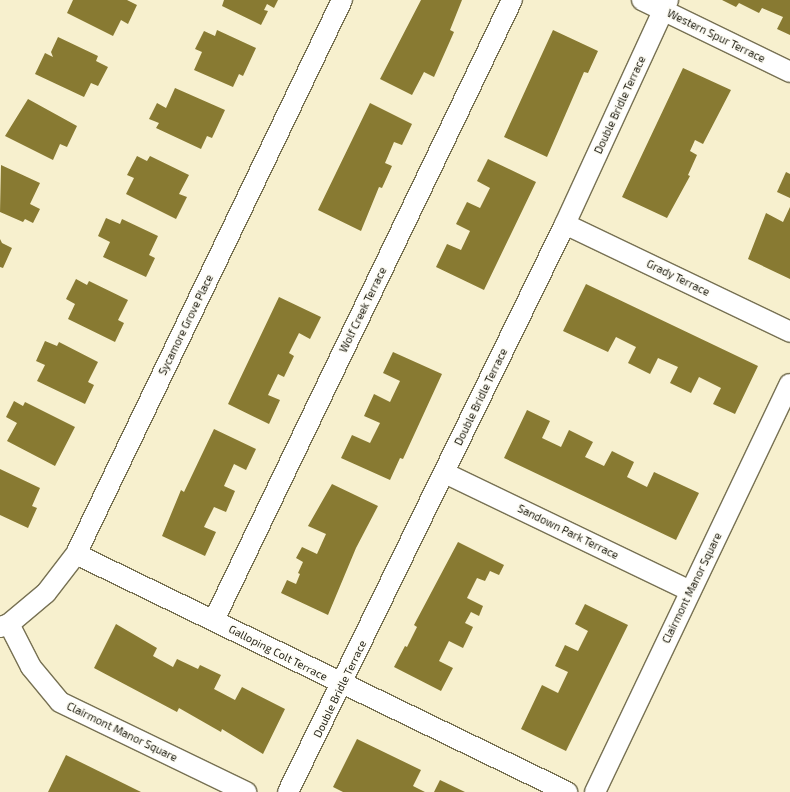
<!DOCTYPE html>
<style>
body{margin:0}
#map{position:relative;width:790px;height:792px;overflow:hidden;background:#f7f0ce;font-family:"Exo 2",sans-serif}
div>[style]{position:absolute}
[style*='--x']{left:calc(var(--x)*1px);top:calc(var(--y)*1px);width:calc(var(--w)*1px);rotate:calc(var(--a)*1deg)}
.building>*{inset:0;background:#887a32}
.roads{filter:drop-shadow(1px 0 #777153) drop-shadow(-1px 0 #777153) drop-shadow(0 1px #777153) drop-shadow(0 -1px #777153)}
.minor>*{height:20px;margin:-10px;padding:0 10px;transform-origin:10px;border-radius:10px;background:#fff}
span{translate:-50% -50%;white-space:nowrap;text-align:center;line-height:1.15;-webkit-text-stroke:3.5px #fefdf6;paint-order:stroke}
.street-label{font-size:11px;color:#1f1d10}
</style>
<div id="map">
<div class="building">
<i style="clip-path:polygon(73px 0,127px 0,137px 5px,128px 24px,121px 20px,113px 36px,67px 13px)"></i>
<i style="clip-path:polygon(224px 0,278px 0,274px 8px,267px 4px,264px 10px,268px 11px,261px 25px,222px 6px)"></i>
<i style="clip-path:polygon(421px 0,462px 0,450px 30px,454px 32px,434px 77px,424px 72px,412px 95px,380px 79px)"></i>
<i style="clip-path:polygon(722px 0,790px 0,790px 35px,777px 29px,783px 17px,762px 8px,759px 13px,739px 3px,736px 7px)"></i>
<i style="clip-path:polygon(217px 30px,256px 48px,243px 76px,239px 74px,233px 87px,194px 70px,202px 52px,195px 49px,204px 31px,215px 36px)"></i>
<i style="clip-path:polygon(553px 30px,598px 51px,588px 73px,584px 72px,547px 157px,504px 137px)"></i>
<i style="clip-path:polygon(58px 37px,98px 56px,96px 61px,108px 67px,98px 86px,91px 83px,84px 97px,35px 74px,45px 53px,53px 57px,51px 52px)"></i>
<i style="clip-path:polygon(683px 68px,731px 90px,703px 144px,695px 140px,690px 151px,697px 155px,688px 175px,690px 176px,667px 218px,622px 197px)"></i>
<i style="clip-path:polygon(175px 88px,225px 110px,212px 138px,207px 136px,201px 149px,156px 128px,159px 123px,149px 119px,157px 103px,166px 108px)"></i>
<i style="clip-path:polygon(28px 99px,77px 126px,67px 147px,60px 144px,53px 160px,5px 136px)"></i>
<i style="clip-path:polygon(370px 103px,412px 124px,402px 145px,394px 142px,385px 163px,392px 166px,382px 188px,379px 187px,361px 231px,318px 210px)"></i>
<i style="clip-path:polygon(137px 156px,147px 161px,150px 156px,189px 175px,179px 194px,187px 197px,176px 219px,126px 194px,134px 178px,127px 175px)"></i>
<i style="clip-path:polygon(488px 159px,536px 182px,484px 290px,436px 267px,447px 244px,461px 250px,470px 231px,456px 224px,467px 202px,480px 208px,490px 188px,477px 181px)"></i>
<i style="clip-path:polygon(1px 165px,40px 183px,30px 204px,40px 209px,33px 223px,25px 219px,23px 222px,0 212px)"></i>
<i style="clip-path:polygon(786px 172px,790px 174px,790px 198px,777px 192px)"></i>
<i style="clip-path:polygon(790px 207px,790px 279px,748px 259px,766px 213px,783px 222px)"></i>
<i style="clip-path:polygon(106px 218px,120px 224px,122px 219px,158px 236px,149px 255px,155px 258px,146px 277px,103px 257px,110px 242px,98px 236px)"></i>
<i style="clip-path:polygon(0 239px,2px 243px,12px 248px,3px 268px,0 267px)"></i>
<i style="clip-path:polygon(76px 279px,87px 285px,89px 281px,128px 300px,118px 320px,124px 323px,115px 342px,68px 319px,75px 304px,66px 299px)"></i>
<i style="clip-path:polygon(586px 284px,758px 366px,735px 414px,713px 404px,721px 388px,699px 377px,691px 393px,670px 383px,678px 367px,658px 358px,650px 374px,628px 363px,636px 347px,616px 337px,608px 352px,563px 331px)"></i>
<i style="clip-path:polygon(279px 297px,321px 317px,310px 339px,299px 333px,289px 353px,294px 356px,284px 377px,278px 374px,268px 395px,280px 400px,269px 424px,228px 404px)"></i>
<i style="clip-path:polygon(45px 341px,57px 346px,59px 342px,98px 362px,88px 382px,94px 385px,85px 404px,37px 381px,45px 365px,36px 361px)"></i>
<i style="clip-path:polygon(393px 352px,442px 374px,403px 459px,400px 458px,390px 480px,341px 458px,352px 435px,370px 443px,380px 423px,364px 416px,374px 394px,390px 402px,400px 381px,383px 373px)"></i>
<i style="clip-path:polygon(14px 401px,23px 406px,25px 402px,75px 427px,55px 466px,7px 441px,17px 423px,6px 417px)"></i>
<i style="clip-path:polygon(527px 410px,550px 421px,542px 438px,561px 447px,569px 430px,593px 442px,585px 457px,604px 466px,612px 451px,634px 462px,627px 477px,647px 487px,654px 472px,699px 493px,676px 540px,504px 458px)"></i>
<i style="clip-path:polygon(214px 429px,256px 449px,246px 470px,234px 464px,224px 486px,235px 491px,226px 512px,214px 507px,204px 527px,216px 532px,205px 556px,162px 536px,181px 490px,184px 492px)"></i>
<i style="clip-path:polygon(0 469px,40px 488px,32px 506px,37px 508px,28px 528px,0 515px)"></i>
<i style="clip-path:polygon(332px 484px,378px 506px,356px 548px,328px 615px,281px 593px,287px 580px,296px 584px,300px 574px,298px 573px,303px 562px,296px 558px,302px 547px,317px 554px,326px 534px,308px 526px)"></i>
<i style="clip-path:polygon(458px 542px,504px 565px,499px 575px,490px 571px,485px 581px,477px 578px,467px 598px,483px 606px,479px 616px,471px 612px,465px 623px,473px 627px,463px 648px,449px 641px,439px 661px,453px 668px,441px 691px,394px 667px,405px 646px,407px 647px,417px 627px,414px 625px)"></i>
<i style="clip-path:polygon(585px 604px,628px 625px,566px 751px,521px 729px,542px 685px,558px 693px,568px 672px,555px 666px,565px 645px,578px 651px,588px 631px,575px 624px)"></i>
<i style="clip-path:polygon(116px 624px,157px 648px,153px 656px,173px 667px,177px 659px,198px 669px,200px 665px,221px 675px,214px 689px,235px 700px,242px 687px,285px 709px,263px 754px,222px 729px,221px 732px,179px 708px,177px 712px,94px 668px)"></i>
<i style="clip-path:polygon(357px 739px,421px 770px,413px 786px,425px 792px,343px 792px,333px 787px)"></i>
<i style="clip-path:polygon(66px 755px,141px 792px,48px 792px)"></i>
<i style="clip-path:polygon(440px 780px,465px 792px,434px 792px)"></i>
</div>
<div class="roads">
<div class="minor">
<i style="--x:642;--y:0;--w:165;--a:25.9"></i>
<i style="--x:565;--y:224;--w:250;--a:25.6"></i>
<i style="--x:445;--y:473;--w:272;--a:25.7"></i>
<i style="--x:76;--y:554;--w:546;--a:25.86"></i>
<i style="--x:214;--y:620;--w:688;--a:-64.33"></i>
<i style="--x:9;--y:624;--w:48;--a:62.9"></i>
<i style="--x:31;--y:667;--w:45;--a:50.4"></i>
<i style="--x:60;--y:702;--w:207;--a:25.8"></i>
<i style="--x:0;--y:627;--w:9;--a:-18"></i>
<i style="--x:9;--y:624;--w:48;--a:-40"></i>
<i style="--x:46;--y:593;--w:49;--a:-52.4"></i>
<i style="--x:76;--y:554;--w:615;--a:-64.35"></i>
<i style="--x:288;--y:792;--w:632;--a:-64"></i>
<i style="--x:565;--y:224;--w:247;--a:-65.3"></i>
<i style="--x:595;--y:792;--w:452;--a:-64.5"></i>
</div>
</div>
<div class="street-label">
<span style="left:716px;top:36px;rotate:26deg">Western Spur Terrace</span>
<span style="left:620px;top:105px;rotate:-65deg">Double Bridle Terrace</span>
<span style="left:678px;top:278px;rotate:26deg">Grady Terrace</span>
<span style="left:363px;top:310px;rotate:-64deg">Wolf Creek Terrace</span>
<span style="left:186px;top:325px;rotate:-64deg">Sycamore Grove Place</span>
<span style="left:481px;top:397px;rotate:-64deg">Double Bridle Terrace</span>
<span style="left:568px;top:532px;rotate:26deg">Sandown Park Terrace</span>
<span style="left:692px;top:588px;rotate:-64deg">Clairmont Manor Square</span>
<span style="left:278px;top:653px;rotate:27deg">Galloping Colt Terrace</span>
<span style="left:340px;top:689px;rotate:-64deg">Double Bridle Terrace</span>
<span style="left:122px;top:732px;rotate:26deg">Clairmont Manor Square</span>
</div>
</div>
